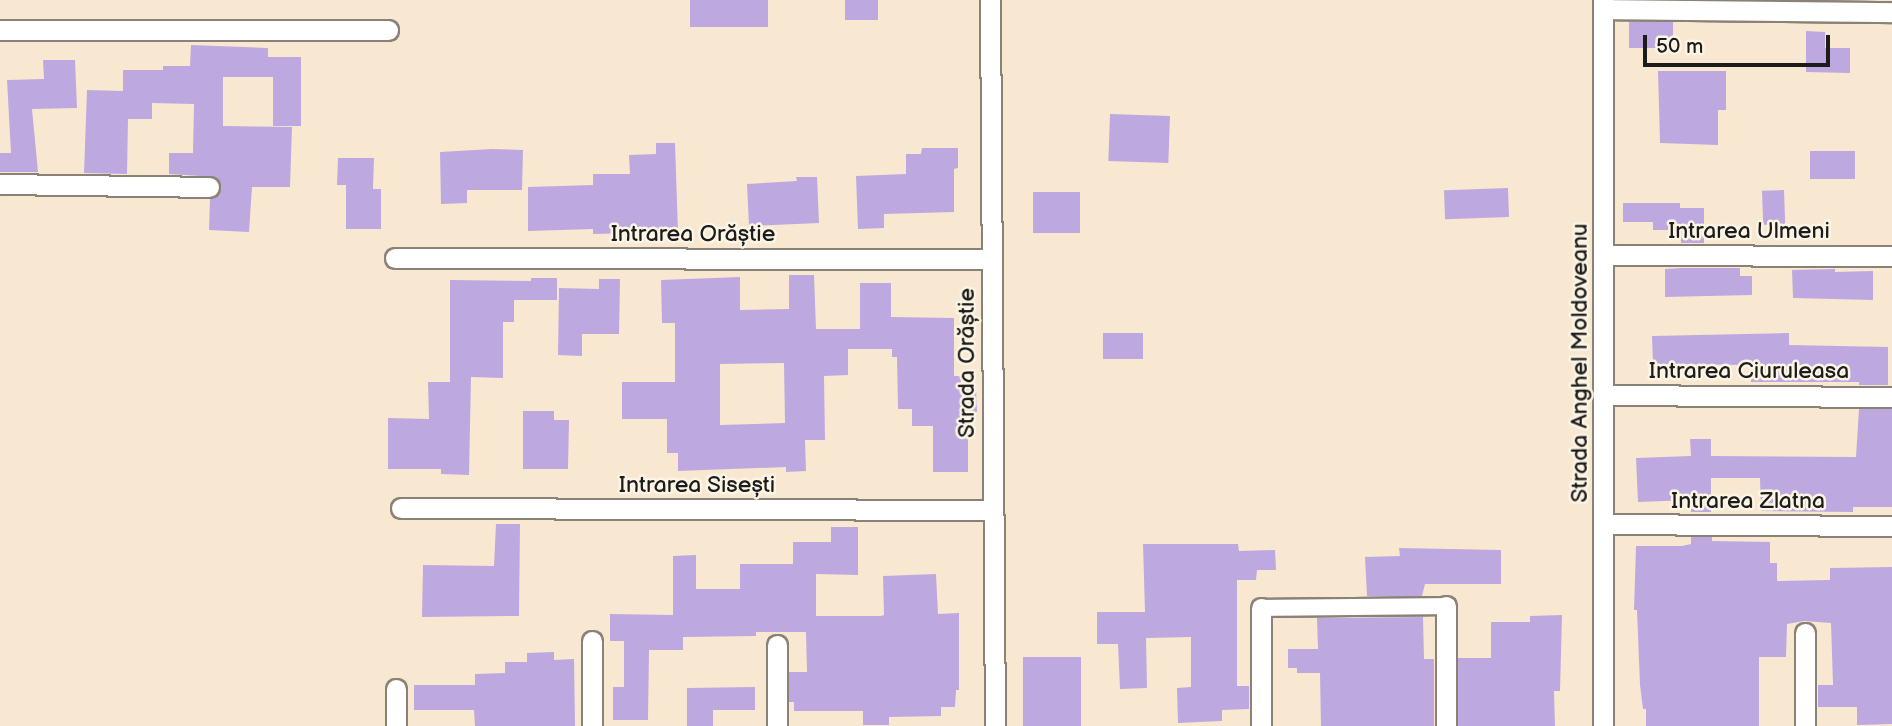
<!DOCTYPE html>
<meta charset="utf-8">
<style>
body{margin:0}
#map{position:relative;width:1892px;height:726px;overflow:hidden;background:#f8e8d1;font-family:"Balsamiq Sans",sans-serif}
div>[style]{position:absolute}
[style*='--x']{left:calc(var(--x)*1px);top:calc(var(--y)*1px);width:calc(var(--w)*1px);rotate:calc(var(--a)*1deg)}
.building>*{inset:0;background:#bea8e0;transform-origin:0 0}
.roads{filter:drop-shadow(2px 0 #8a8276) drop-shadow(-2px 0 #8a8276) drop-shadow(0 2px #8a8276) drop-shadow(0 -2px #8a8276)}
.pedestrian>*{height:16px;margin:-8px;padding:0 8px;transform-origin:8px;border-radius:8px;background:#fff}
.minor>*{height:19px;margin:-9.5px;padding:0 9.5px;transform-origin:9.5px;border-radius:9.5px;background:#fff}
span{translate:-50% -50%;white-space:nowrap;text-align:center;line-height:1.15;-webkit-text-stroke:5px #fcf5e5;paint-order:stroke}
.street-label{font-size:23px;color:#1c1c1c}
.scale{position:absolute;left:1643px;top:35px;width:187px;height:32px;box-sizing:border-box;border:4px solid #1c1c1c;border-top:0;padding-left:9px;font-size:21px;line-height:24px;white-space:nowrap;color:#1c1c1c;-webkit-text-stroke:5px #fcf5e5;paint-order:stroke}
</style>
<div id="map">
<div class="building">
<i style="left:690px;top:0;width:78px;height:27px"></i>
<i style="left:845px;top:0;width:33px;height:20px"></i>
<i style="left:1629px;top:22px;width:44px;height:26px"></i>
<i style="clip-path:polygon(1806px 31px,1825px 32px,1825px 48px,1850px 48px,1850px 73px,1806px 72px)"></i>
<i style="clip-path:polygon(191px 45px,268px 48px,268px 57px,301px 57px,301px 126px,273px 126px,273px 77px,223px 77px,223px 126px,292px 127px,290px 187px,252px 187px,249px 232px,209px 230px,210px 199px,219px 194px,221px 188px,216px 177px,169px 174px,169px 153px,193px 153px,194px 104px,152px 103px,152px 119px,128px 119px,127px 174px,84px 173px,87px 90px,123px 91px,123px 70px,163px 70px,163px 66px,190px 66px)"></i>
<i style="clip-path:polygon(43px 60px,75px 60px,77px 108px,32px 109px,38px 172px,0 172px,0 153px,11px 153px,7px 80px,44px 79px)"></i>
<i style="clip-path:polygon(1658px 71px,1726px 71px,1726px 110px,1718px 110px,1718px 145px,1660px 143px)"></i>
<i style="left:1110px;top:114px;width:60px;height:47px;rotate:2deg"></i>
<i style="clip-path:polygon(656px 143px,675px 143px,678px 232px,593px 234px,593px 229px,528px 231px,528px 187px,593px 185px,593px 174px,630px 174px,629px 155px,656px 154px)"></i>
<i style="clip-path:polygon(922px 148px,958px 148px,958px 168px,954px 169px,954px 212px,884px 214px,884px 228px,858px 229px,856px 176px,906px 174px,906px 154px,921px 154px)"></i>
<i style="clip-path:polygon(492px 149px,523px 150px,522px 190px,467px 190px,467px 203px,441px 204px,440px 152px)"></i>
<i style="left:1810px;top:151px;width:45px;height:28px"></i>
<i style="clip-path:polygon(338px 158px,374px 158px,373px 189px,381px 189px,381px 229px,346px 229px,346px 185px,337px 185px)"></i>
<i style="clip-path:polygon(796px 177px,817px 177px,819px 223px,749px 226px,747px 184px,797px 181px)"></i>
<i style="left:1508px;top:188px;width:29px;height:64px;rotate:88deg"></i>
<i style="left:1784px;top:190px;width:34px;height:22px;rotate:88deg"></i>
<i style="left:1033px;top:192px;width:47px;height:41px"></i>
<i style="clip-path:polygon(1623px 203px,1680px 203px,1680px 208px,1704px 208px,1704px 243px,1681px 243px,1681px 230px,1653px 230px,1653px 222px,1623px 222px)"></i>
<i style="clip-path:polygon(1682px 268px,1740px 268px,1740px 276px,1752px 276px,1752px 295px,1665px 297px,1665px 269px)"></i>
<i style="clip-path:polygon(1835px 269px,1835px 272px,1873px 271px,1873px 300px,1793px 298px,1792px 270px)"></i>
<i style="clip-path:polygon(evenodd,789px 275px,814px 275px,816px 329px,860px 329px,860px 283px,891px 283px,891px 317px,954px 318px,954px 376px,961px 376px,961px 388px,976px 388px,977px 412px,968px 412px,968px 472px,933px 472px,933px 426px,912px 426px,912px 409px,898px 409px,897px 357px,892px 357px,892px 349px,848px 349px,848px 375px,824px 376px,825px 440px,805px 440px,806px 471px,786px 472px,786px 467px,678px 471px,678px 453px,667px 453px,667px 419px,622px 419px,622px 382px,675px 382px,675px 323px,662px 323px,661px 280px,740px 277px,740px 310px,789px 309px,789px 275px,784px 363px,785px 423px,720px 425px,720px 364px,784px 363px)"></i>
<i style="clip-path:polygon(531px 278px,557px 278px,557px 300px,514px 300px,514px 322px,503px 322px,503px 378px,471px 377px,469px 475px,441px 474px,441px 469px,388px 469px,388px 418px,429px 419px,428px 382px,450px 382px,450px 280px,531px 281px)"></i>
<i style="clip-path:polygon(599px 279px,620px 279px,619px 334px,582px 334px,582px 356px,558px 355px,559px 288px,599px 289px)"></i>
<i style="left:1103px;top:333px;width:40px;height:26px"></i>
<i style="clip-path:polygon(1789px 333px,1789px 345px,1888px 347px,1888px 385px,1859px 385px,1859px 382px,1751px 382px,1751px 365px,1653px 364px,1652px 336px)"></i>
<i style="clip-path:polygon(1859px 409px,1892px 409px,1892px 507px,1853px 507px,1853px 512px,1761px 511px,1760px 478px,1711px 478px,1711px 512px,1691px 512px,1691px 500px,1638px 502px,1636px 458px,1691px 456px,1690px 439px,1711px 439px,1711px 456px,1856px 457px)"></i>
<i style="clip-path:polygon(523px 411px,554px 411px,554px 420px,569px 420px,568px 469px,523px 469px)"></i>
<i style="clip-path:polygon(496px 524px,520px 524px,519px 616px,422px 617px,423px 565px,494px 566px)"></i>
<i style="clip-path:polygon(831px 527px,858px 527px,858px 575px,816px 574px,816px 616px,881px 616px,884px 615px,883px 576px,936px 574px,938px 614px,959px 613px,959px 690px,956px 690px,955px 707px,941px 707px,941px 716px,889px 717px,889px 725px,863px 725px,863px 711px,794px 711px,794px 702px,789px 702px,789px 672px,807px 672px,806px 632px,756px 632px,756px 636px,683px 637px,683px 650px,649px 650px,648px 720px,613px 720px,613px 687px,624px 687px,624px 641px,610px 641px,610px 614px,673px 615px,673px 556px,696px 555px,696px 589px,740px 589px,740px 564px,793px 564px,793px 542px,831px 542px)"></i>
<i style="clip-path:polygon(1691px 537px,1712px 537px,1712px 541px,1770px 542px,1770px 563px,1777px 563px,1777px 581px,1830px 580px,1830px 568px,1892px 567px,1892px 724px,1857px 725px,1857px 707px,1818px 707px,1818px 685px,1833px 685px,1831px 623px,1804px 621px,1787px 624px,1786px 657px,1759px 657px,1759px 726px,1646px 726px,1646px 709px,1643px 709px,1640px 685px,1637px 610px,1634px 610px,1636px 546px,1682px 546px,1691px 544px)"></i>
<i style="clip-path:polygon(1143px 544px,1238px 544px,1239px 551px,1275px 550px,1276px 570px,1257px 570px,1256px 580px,1237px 580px,1237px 686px,1249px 686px,1249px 709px,1222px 710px,1222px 721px,1178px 723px,1177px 688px,1191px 687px,1191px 637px,1146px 638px,1147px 688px,1120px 689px,1118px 644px,1097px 644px,1097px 612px,1145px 612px)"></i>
<i style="clip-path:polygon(1399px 548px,1501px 550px,1501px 584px,1425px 584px,1422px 596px,1367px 596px,1365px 557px,1400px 556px)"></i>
<i style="clip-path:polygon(1562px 615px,1560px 691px,1554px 691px,1555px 726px,1458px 726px,1458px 658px,1491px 658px,1491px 622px,1530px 622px,1530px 616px)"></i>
<i style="clip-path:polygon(1423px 617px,1424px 659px,1434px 659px,1434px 726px,1321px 726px,1320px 673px,1297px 673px,1297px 668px,1288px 668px,1288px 649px,1318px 649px,1317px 618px)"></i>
<i style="clip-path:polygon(554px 652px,554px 660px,574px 659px,575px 726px,475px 726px,474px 710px,414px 710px,414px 685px,475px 685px,475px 674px,505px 673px,505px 662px,527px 662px,527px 653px)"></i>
<i style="left:1023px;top:657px;width:58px;height:69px"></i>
<i style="clip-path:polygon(755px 687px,755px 710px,713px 710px,713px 726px,687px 726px,687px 688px)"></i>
</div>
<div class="roads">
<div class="pedestrian">
<i style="--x:1261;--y:608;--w:185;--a:-0.6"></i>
</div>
<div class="minor">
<i style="--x:990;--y:0;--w:726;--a:89.61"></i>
<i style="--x:1603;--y:0;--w:726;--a:90"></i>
<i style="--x:1603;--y:9;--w:289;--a:0.6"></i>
<i style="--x:0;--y:30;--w:388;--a:0"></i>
<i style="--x:0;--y:184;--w:209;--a:0.8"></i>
<i style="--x:1605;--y:255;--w:287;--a:0.2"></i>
<i style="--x:395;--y:258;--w:596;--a:0.1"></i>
<i style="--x:1605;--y:395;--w:287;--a:0.4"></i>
<i style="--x:401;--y:508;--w:592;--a:0.19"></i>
<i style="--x:1604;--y:524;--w:288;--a:0.4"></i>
<i style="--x:1261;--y:608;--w:118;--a:90"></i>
<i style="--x:1805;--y:633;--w:93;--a:90"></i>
<i style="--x:777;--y:645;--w:81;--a:90"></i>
<i style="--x:396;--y:726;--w:37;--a:-90"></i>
<i style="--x:592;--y:726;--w:85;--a:-90"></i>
<i style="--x:1446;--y:726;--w:120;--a:-90"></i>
</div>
</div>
<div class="street-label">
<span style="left:1749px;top:231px">Intrarea Ulmeni</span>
<span style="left:693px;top:234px">Intrarea Orăștie</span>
<span style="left:967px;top:363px;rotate:-90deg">Strada Orăștie</span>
<span style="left:1580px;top:363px;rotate:-90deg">Strada Anghel Moldoveanu</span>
<span style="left:1749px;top:371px">Intrarea Ciuruleasa</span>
<span style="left:697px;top:485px">Intrarea Sisești</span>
<span style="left:1748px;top:501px">Intrarea Zlatna</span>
</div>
<div class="scale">50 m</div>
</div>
